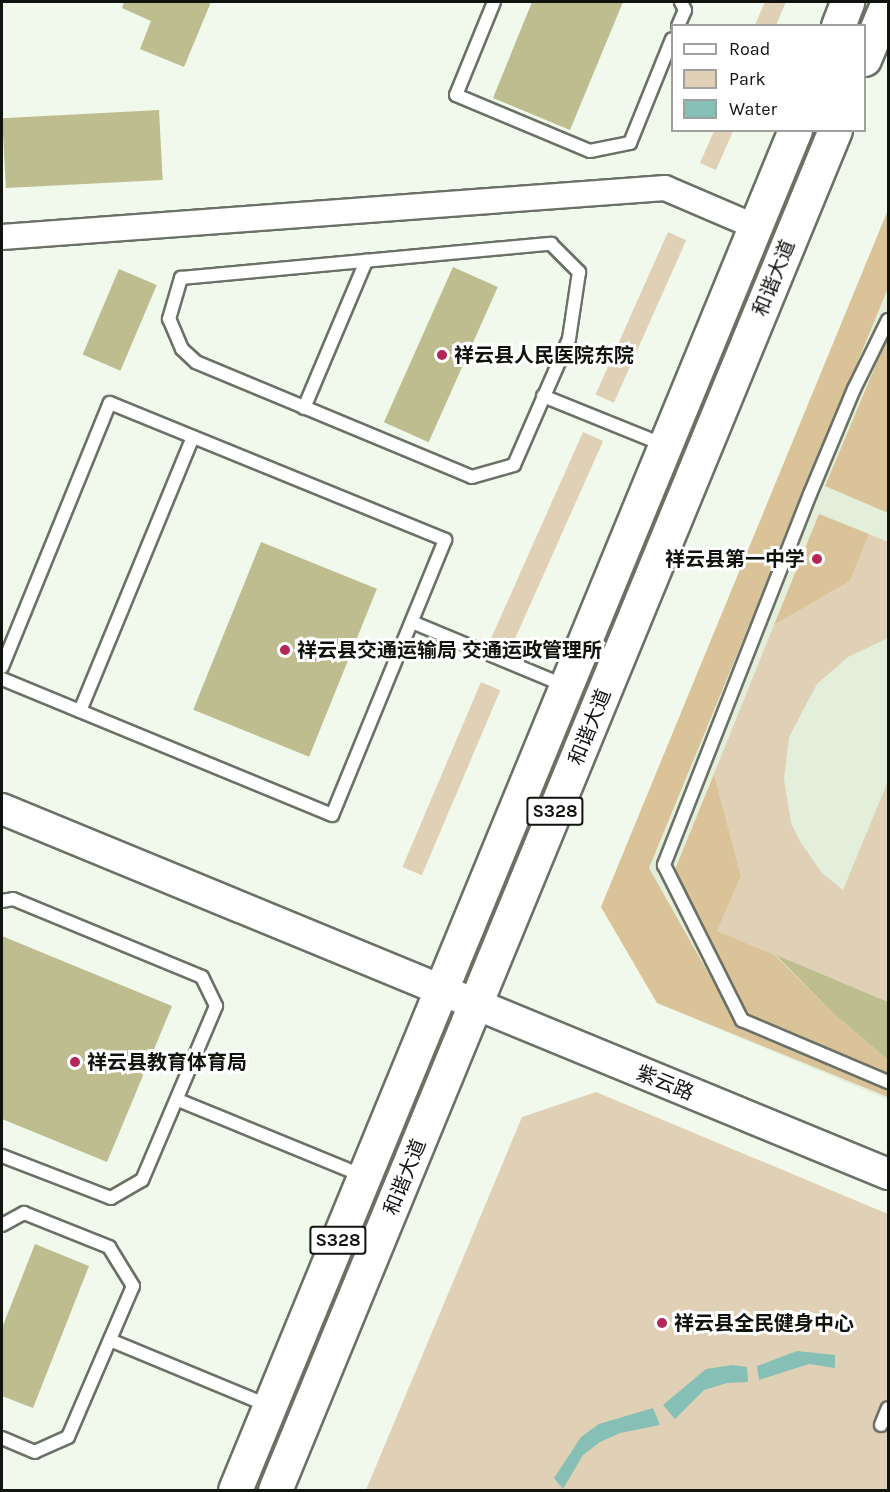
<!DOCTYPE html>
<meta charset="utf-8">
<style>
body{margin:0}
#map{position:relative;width:890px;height:1492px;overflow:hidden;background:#f1f9ec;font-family:Karla,"Noto Sans SC",sans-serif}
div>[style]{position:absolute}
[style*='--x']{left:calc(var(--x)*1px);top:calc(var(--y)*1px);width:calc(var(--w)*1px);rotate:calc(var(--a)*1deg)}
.built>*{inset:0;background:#e3efdb}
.green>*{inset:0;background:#dfd0b6;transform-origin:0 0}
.forest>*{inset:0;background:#dac299}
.water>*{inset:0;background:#86bfb5}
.building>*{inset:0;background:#bebd8f;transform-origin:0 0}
.roads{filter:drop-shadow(2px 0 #6b7166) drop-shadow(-2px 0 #6b7166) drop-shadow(0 2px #6b7166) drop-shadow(0 -2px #6b7166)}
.service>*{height:12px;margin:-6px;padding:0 6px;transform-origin:6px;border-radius:6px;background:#fff}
.minor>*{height:24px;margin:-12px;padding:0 12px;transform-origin:12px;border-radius:12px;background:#fff}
.tertiary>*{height:30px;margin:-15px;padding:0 15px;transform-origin:15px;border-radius:15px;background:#fff}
.primary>*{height:33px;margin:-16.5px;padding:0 16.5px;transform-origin:16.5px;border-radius:16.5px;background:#fff}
.dots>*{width:16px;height:16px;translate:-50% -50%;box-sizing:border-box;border:3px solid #fff;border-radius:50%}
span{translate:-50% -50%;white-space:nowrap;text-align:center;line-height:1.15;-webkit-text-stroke:6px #fff;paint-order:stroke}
.shield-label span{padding:2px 4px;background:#fff;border:2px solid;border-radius:4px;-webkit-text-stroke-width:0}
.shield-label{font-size:18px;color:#11130f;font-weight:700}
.street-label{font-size:20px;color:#11130f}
.poi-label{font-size:20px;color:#11130f;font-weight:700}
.left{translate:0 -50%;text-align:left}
.right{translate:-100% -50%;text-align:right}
.frame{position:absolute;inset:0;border:3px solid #11130f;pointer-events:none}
.legend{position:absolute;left:671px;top:24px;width:195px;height:108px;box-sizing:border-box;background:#fff;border:2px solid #a0a19f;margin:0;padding:8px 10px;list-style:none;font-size:18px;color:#11130f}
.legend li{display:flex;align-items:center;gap:12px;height:30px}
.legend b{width:30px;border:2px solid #a0a19f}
</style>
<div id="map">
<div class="built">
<i style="clip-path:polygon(888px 210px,888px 1100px,657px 1003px,601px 907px)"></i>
</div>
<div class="green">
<i style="clip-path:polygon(765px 2px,786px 2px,776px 25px,755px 25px)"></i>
<i style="clip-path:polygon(714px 131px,733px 131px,716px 170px,700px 163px)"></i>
<i style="left:668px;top:232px;width:20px;height:178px;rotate:24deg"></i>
<i style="left:583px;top:432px;width:22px;height:231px;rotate:24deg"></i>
<i style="clip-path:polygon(869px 534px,888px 542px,888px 638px,848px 657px,817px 684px,789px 737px,784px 779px,791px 823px,801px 843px,822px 873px,843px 890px,888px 781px,888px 1002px,717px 931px,741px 876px,714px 774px,774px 625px,850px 581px)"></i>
<i style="left:481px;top:682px;width:21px;height:201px;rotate:23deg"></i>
<i style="clip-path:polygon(596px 1092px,888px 1214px,888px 1490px,366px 1490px,522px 1117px)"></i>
</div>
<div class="forest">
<i style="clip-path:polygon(888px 210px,888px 288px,649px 868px,737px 1024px,888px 1088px,888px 1097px,657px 1003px,601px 907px)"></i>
<i style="clip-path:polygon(888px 336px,888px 513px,825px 486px)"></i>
<i style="clip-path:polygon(819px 514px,869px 534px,850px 581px,774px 625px)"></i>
<i style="clip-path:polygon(714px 774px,741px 876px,717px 931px,775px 955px,832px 1012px,888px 1060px,888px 1079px,749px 1018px,741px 1009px,676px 880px,676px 867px)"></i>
</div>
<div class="water">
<i style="clip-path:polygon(797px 1351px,835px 1355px,835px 1368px,809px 1364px,759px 1380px,757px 1366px)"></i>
<i style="clip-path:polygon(732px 1365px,747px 1367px,748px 1382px,727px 1383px,704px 1390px,675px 1419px,663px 1405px,706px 1369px)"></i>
<i style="clip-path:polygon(653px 1408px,660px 1425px,620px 1433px,600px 1442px,583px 1455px,563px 1489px,554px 1478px,581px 1437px,599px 1424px)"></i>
</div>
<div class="building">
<i style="clip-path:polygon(124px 2px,211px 2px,184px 67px,140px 49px,151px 21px,122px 8px)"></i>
<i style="clip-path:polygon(532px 2px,623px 2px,570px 130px,493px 98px)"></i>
<i style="left:159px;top:110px;width:70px;height:157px;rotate:87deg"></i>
<i style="left:453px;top:267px;width:49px;height:170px;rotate:24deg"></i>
<i style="left:119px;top:269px;width:41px;height:93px;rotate:23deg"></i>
<i style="left:261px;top:542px;width:125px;height:181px;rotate:22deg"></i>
<i style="clip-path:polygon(2px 936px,172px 1006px,107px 1162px,2px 1119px)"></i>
<i style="clip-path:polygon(776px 955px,888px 1002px,888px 1060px,832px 1012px)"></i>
<i style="clip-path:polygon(35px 1244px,89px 1266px,33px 1408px,2px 1396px,2px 1328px)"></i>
</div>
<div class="roads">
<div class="service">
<i style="--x:494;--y:2;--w:100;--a:112.2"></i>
<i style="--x:456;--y:95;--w:145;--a:22.7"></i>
<i style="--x:590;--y:151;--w:41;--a:-11.3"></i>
<i style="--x:630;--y:143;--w:112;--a:-68"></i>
<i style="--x:678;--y:26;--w:17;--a:-66"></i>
<i style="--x:685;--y:10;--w:9;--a:-117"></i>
<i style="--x:551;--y:244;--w:40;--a:45"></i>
<i style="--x:579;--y:272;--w:68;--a:98.5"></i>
<i style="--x:569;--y:339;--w:137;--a:113.6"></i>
<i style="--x:514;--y:465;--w:44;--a:164.1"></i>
<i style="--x:472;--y:477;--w:299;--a:-157.4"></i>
<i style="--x:196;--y:362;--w:19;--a:-137"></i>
<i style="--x:182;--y:349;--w:33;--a:-113"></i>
<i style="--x:169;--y:319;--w:43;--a:-73.7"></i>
<i style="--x:181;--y:278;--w:372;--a:-5.3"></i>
<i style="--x:888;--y:320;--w:77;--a:116.2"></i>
<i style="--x:854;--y:389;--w:114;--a:112.7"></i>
<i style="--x:810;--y:494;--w:399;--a:111.5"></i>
<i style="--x:664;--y:865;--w:174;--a:63.3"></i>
<i style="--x:742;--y:1020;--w:159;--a:23"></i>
<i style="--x:543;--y:396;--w:131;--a:22"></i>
<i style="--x:304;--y:408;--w:160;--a:-67.1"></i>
<i style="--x:412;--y:622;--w:167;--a:22.6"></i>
<i style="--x:2;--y:667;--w:285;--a:-67.8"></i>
<i style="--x:110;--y:403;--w:362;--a:22.2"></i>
<i style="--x:445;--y:540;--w:297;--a:112.3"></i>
<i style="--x:332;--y:815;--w:357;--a:-157.6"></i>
<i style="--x:80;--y:711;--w:296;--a:-67.6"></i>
<i style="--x:2;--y:901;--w:11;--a:-10"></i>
<i style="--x:13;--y:899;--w:204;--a:22.4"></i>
<i style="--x:202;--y:977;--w:32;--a:64"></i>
<i style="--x:216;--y:1006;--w:189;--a:113"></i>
<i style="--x:142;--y:1180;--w:36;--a:150"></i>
<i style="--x:111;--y:1198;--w:117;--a:-158.9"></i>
<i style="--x:178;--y:1100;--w:200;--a:22.3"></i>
<i style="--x:2;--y:1225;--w:25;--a:-29"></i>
<i style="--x:24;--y:1213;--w:92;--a:21.8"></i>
<i style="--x:109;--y:1247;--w:46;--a:58.4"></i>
<i style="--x:133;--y:1286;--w:164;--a:113.3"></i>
<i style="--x:68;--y:1437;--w:36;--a:156"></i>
<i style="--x:35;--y:1452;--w:36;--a:-157"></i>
<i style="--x:110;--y:1340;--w:170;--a:22.5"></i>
<i style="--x:881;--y:1425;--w:18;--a:-68"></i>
</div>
<div class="minor">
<i style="--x:2;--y:237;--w:665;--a:-4.23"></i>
<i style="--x:665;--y:188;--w:99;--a:23.2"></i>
</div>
<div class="tertiary">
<i style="--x:2;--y:809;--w:958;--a:22.39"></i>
</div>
<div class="primary">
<i style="--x:838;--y:26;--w:26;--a:-69"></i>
<i style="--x:864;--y:59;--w:62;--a:-67.2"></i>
<i style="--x:235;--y:1490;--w:1471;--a:-67.62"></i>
<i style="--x:275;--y:1490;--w:1471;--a:-67.62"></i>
</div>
</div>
<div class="dots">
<i style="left:442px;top:355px;background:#b62759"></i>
<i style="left:817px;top:559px;background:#b62759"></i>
<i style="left:285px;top:650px;background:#b62759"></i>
<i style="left:75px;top:1062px;background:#b62759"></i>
<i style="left:662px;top:1323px;background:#b62759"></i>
</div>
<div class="shield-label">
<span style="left:555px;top:811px">S328</span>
<span style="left:338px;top:1240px">S328</span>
</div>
<div class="street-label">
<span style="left:774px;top:278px;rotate:-68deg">和谐大道</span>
<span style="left:590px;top:727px;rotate:-68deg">和谐大道</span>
<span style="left:665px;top:1083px;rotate:22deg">紫云路</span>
<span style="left:405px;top:1177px;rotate:-68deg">和谐大道</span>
</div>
<div class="poi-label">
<span class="left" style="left:454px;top:355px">祥云县人民医院东院</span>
<span class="right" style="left:805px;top:559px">祥云县第一中学</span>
<span class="left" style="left:297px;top:650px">祥云县交通运输局 交通运政管理所</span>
<span class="left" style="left:87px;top:1062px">祥云县教育体育局</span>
<span class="left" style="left:674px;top:1323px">祥云县全民健身中心</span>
</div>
<div class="frame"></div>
<ul class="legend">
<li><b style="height:8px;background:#fff"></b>Road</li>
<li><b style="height:16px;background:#dfd0b6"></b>Park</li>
<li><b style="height:16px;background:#86bfb5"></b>Water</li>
</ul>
</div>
